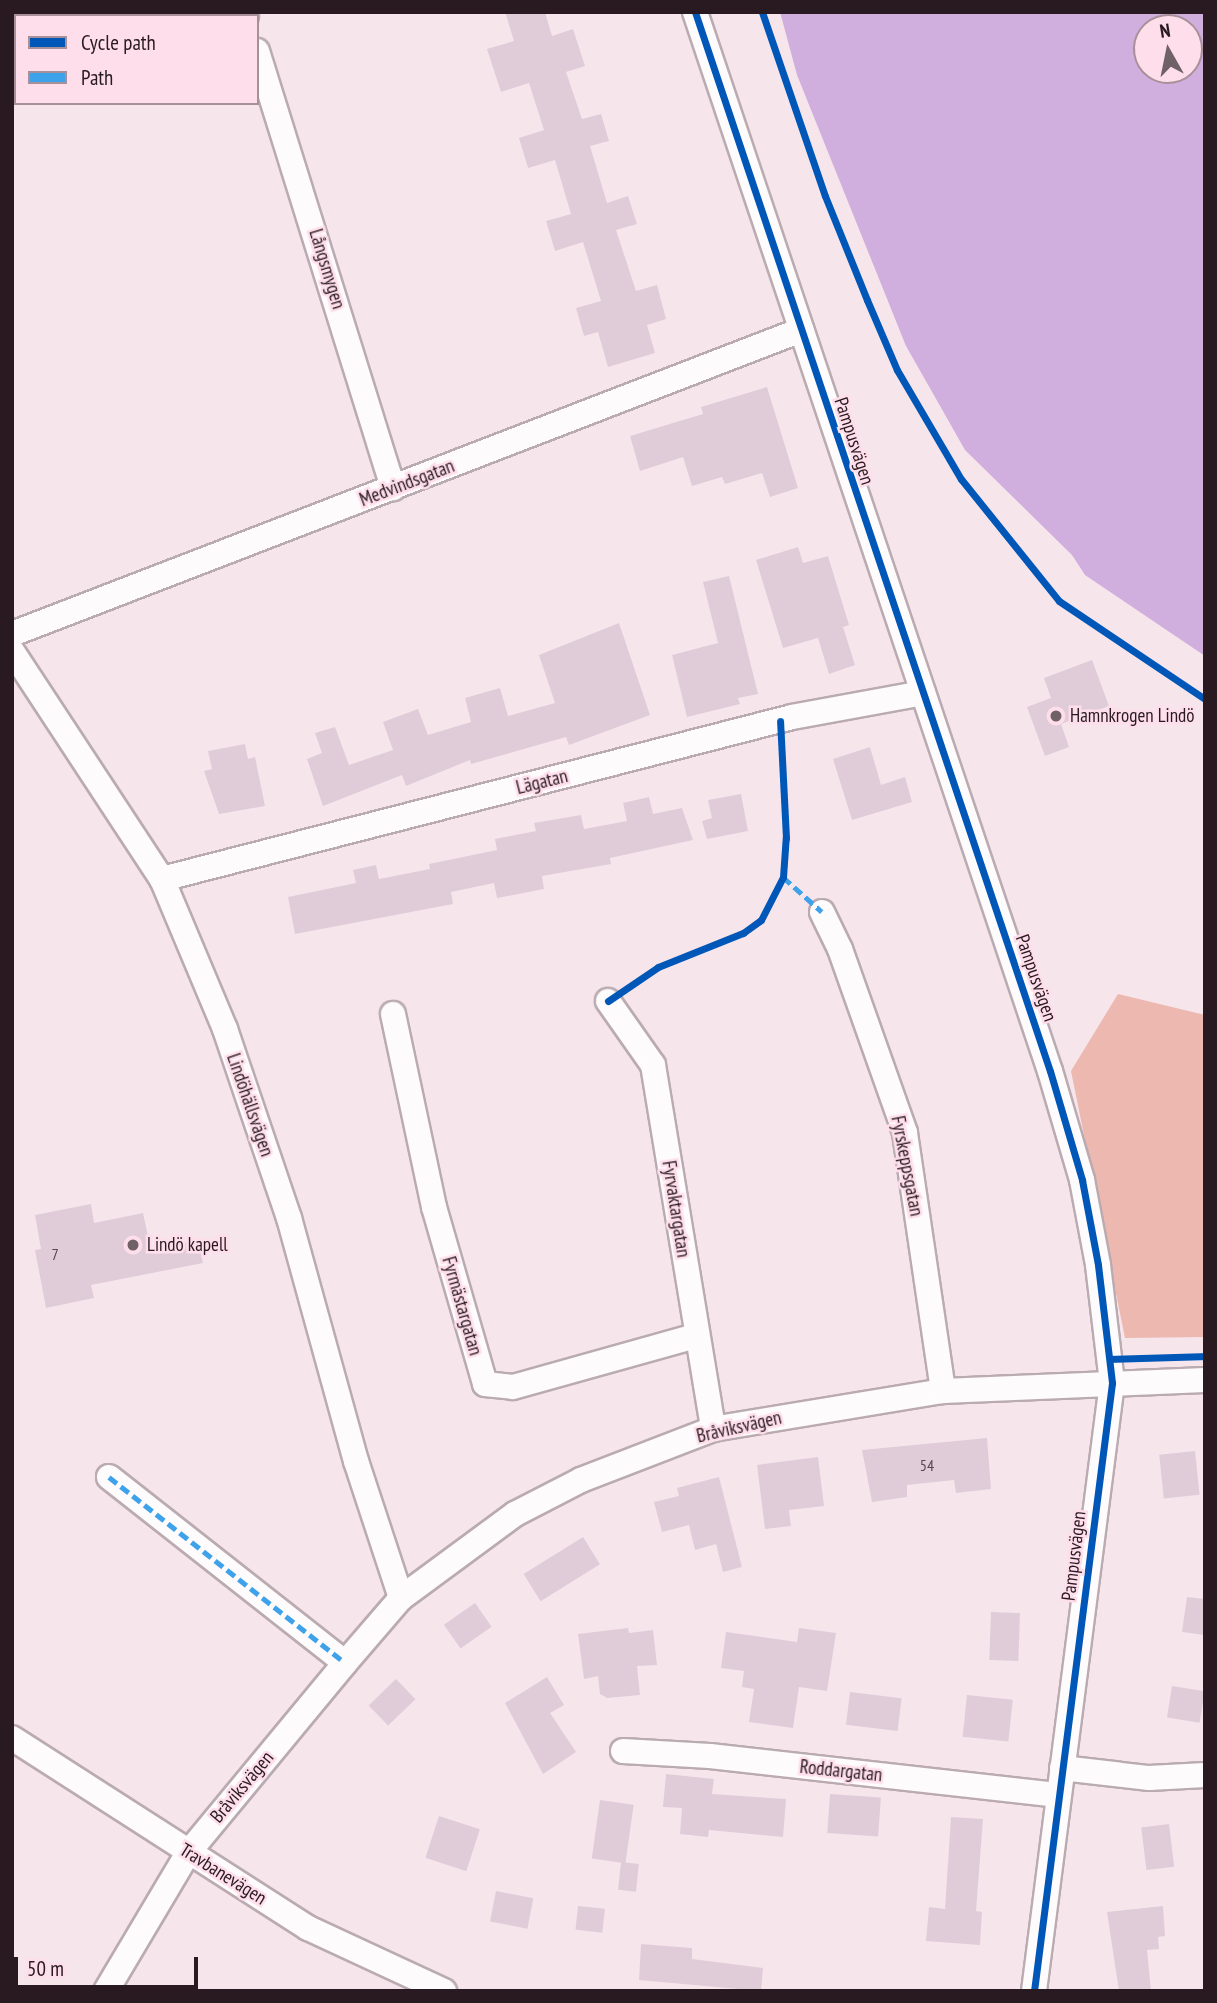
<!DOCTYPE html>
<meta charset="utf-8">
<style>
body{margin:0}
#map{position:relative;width:1217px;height:2003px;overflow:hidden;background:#f7e5ec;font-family:"PT Sans Narrow",sans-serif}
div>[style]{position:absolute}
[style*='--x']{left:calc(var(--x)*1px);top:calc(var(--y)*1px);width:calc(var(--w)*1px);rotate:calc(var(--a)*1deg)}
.forest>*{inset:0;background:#ecb8b0}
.water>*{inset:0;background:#d0afdf}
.building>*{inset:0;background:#e0ccd9;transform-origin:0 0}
.roads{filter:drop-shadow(2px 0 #baabb1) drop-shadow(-2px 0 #baabb1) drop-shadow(0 2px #baabb1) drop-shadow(0 -2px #baabb1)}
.minor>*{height:24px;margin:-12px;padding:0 12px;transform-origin:12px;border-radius:12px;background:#fefbfc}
.quiet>*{height:5px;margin-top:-2.5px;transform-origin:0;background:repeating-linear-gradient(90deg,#3ea2ea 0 10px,transparent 0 15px)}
.cycleway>*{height:7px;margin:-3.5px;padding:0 3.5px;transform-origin:3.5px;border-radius:3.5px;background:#0057b8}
.dots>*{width:19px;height:19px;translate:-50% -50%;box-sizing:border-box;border:4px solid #fedeea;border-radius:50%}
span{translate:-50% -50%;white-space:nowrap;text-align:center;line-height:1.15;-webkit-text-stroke:5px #fedeea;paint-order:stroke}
.number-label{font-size:16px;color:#56464e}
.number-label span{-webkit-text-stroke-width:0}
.street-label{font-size:19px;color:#281a20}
.poi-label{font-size:19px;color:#281a20}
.left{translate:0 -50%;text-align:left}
.frame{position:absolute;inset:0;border:14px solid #281a20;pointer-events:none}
.legend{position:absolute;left:14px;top:14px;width:245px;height:91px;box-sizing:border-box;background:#fedeea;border:2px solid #a89099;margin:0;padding:9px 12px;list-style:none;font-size:21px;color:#281a20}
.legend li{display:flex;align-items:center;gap:14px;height:35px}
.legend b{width:35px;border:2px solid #a89099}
.north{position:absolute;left:1133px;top:14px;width:70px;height:70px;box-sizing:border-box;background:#fedeea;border:2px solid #a89099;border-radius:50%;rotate:351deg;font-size:19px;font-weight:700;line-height:28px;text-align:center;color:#281a20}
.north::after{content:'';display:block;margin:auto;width:24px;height:32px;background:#706167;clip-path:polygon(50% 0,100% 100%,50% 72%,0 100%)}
.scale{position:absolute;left:14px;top:1957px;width:184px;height:32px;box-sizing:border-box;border:4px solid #281a20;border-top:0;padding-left:9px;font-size:21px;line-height:24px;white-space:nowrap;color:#281a20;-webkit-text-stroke:5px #fedeea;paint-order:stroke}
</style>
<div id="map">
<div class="forest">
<i style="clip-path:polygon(1118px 994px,1205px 1015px,1205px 1337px,1125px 1338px,1071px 1071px)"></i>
</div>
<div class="water">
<i style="clip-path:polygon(evenodd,780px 12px,1205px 12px,1205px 656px,1085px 575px,1072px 555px,965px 450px,906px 346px,797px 75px,780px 12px,1147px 28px,1189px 28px,1189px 70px,1147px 70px,1147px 28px)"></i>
</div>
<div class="building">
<i style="clip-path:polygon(505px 12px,545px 12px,552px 36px,573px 29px,585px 66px,566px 72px,582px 119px,601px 114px,609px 141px,590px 146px,607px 203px,628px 196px,637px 224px,616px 230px,636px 291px,657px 285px,666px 319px,647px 325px,655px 353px,608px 367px,598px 332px,584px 336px,576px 308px,601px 301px,583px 242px,555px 251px,546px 221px,571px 214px,555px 160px,528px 168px,519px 138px,544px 130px,529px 83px,501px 92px,487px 49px,514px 41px)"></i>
<i style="clip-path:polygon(767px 387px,798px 488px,770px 497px,762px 473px,725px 484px,722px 477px,692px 486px,683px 457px,640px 471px,630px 436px,703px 414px,701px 407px)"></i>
<i style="clip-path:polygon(798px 547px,803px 563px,828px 556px,849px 625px,843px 627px,855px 665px,829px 674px,818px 638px,783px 648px,756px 560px)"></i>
<i style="clip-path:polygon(729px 576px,758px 694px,738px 698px,740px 704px,687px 717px,672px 655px,718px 643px,703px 582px)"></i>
<i style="clip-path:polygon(619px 623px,650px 715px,569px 745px,566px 737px,471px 764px,470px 760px,406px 786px,402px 775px,323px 806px,307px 759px,322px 753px,315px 733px,335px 727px,349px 765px,393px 750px,383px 722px,418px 709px,428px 735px,471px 722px,465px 698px,500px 688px,508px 716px,555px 703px,539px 655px)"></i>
<i style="clip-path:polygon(1092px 660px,1109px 706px,1061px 724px,1069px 747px,1045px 756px,1027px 707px,1051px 698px,1044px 678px)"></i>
<i style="clip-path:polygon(245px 744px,248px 759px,255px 757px,265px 806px,219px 814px,204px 771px,212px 769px,208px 751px)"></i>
<i style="clip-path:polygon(870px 747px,881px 785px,905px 777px,912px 802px,852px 820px,833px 759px)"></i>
<i style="clip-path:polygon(741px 794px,748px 831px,707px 839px,702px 821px,712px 818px,708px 800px)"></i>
<i style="clip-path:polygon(649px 797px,653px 814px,682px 808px,693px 840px,610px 858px,611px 864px,542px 876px,544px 889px,497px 898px,494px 883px,451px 892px,453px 904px,295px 934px,288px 897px,356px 883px,353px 870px,376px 865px,379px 879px,430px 869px,429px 864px,497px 850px,495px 839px,536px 831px,534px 823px,581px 815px,584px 829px,627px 821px,623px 803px)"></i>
<i style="clip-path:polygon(91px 1204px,94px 1223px,143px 1213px,151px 1250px,198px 1240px,203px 1263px,91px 1285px,94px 1298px,46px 1308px,35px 1250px,41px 1249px,35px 1215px)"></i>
<i style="clip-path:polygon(987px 1438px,991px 1489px,956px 1493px,954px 1480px,907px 1485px,907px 1497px,872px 1502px,862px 1450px)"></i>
<i style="left:1195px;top:1451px;width:44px;height:36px;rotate:84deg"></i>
<i style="clip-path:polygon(818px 1457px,824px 1506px,789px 1510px,791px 1526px,765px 1529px,757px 1465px)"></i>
<i style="clip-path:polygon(719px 1477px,742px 1567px,723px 1572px,716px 1544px,695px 1550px,689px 1525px,662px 1532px,654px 1502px,679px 1496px,677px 1488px)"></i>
<i style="left:583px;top:1537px;width:32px;height:70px;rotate:58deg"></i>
<i style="clip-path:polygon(1187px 1597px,1205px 1599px,1205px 1635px,1182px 1632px)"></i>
<i style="left:475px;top:1603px;width:29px;height:38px;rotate:55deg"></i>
<i style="left:991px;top:1612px;width:29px;height:48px;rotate:2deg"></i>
<i style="clip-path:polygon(628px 1628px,629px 1633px,653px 1630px,657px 1665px,637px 1666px,640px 1695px,607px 1698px,600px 1694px,598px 1676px,584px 1679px,578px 1634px)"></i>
<i style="clip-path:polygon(799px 1628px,836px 1633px,827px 1691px,799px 1687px,793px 1728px,749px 1722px,754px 1689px,742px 1687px,744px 1671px,721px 1668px,726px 1632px,797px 1642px)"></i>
<i style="clip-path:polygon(547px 1677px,564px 1705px,550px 1713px,576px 1752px,543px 1774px,505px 1703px)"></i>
<i style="left:396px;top:1679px;width:28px;height:38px;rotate:46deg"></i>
<i style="left:1172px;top:1686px;width:33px;height:32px;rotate:9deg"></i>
<i style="left:850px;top:1692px;width:52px;height:33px;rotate:7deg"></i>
<i style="left:967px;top:1695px;width:46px;height:42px;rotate:6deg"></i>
<i style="clip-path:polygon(666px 1774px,714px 1779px,712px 1794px,786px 1799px,783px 1837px,709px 1830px,708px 1837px,680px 1834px,682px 1808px,663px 1807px)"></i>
<i style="left:830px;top:1794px;width:51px;height:39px;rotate:4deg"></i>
<i style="left:600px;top:1800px;width:34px;height:59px;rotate:8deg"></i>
<i style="left:439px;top:1816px;width:43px;height:44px;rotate:18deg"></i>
<i style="clip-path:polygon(951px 1817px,983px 1819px,976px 1911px,982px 1912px,980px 1945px,926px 1941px,929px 1907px,945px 1909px)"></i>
<i style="left:1169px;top:1824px;width:43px;height:28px;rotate:83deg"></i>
<i style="left:621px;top:1862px;width:18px;height:28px;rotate:6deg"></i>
<i style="left:496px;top:1891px;width:38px;height:31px;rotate:11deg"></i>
<i style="left:578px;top:1906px;width:27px;height:24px;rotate:6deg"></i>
<i style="clip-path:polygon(1163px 1906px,1165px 1936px,1158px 1937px,1159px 1949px,1147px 1950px,1151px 1991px,1119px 1991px,1107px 1912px)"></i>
<i style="clip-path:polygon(641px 1944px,692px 1948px,692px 1959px,763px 1968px,761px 1991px,639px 1980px)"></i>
</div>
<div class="roads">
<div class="minor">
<i style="--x:245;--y:12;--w:4;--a:76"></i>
<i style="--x:695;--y:12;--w:1117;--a:71.47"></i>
<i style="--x:1050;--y:1071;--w:114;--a:73.6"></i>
<i style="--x:1082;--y:1180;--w:86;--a:79.3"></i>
<i style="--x:1098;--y:1265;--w:119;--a:83.2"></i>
<i style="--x:1112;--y:1383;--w:613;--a:97.31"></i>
<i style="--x:257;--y:51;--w:458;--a:72.7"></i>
<i style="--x:12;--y:634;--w:846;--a:-21.07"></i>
<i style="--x:12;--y:651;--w:273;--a:56.7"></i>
<i style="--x:162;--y:879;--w:163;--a:67.2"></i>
<i style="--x:225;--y:1029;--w:200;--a:71.3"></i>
<i style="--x:289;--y:1218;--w:252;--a:74.6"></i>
<i style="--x:356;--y:1461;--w:144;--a:71.8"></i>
<i style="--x:162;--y:879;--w:650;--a:-14.42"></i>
<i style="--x:792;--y:717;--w:133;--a:-10.4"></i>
<i style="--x:822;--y:912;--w:41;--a:64.1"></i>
<i style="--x:840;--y:949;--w:195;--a:70.5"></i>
<i style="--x:905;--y:1133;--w:261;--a:81.6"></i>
<i style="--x:608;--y:1001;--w:78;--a:54.9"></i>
<i style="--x:653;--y:1065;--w:369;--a:80.6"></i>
<i style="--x:393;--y:1014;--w:197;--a:78"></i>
<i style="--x:434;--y:1207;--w:184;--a:73.9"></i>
<i style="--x:485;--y:1384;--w:28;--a:6"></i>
<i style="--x:513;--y:1387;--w:190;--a:-15.6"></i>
<i style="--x:109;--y:1477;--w:300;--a:38.2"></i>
<i style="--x:12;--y:1738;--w:352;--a:32.7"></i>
<i style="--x:308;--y:1928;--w:150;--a:24.9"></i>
<i style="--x:623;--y:1751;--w:87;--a:3.3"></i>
<i style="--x:710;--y:1756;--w:351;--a:6.4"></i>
<i style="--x:1062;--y:1768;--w:88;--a:6.6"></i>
<i style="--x:1149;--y:1778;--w:56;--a:-3.1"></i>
<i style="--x:106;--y:1991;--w:161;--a:-59.3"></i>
<i style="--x:188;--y:1853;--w:246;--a:-50.4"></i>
<i style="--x:345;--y:1663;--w:86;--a:-49.3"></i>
<i style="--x:401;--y:1598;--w:142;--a:-36.4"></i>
<i style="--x:515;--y:1514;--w:74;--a:-27.3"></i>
<i style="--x:581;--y:1480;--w:142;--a:-21.1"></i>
<i style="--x:713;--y:1429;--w:233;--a:-9.4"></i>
<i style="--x:943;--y:1391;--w:262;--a:-2.4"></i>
</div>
</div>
<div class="quiet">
<i style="--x:783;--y:877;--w:52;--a:41.9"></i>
<i style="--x:109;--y:1477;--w:300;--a:38.2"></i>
</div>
<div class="cycleway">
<i style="--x:695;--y:12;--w:1117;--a:71.47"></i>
<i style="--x:1050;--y:1071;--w:114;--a:73.6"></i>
<i style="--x:1082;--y:1180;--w:86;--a:79.3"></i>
<i style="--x:1098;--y:1265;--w:119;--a:83.2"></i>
<i style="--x:1112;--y:1383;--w:613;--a:97.31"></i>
<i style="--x:762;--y:12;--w:194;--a:71.1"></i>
<i style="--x:825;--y:196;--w:112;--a:68"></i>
<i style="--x:867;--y:300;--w:76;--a:66.8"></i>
<i style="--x:897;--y:370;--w:126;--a:59.6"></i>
<i style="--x:961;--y:479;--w:156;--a:51.2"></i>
<i style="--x:1059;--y:601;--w:176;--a:33.9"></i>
<i style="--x:608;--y:1001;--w:60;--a:-34.2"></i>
<i style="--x:658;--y:967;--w:92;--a:-21.8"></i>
<i style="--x:743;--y:933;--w:22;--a:-36"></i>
<i style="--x:761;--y:920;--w:48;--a:-62.9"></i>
<i style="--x:783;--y:877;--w:39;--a:-86"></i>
<i style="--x:786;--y:838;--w:117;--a:-92.9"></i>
<i style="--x:1111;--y:1359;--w:94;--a:-1.8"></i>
</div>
<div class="dots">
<i style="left:1056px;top:716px;background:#706167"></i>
<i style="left:133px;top:1245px;background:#706167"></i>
</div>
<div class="number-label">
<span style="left:55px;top:1254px">7</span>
<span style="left:927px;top:1465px">54</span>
</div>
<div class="street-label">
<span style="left:327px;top:269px;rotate:73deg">Långsmygen</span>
<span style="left:854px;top:441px;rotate:72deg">Pampusvägen</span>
<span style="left:407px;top:483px;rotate:-21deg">Medvindsgatan</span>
<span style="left:542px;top:782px;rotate:-14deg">Lägatan</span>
<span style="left:1036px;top:978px;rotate:71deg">Pampusvägen</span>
<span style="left:250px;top:1105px;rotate:71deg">Lindöhällsvägen</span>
<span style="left:907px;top:1166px;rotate:79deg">Fyrskeppsgatan</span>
<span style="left:676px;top:1209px;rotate:81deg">Fyrvaktargatan</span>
<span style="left:462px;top:1306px;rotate:74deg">Fyrmästargatan</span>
<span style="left:739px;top:1427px;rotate:-13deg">Bråviksvägen</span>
<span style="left:1074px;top:1556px;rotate:-83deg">Pampusvägen</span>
<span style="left:841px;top:1771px;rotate:6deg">Roddargatan</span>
<span style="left:242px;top:1787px;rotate:-50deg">Bråviksvägen</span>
<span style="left:223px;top:1874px;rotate:32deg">Travbanevägen</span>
</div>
<div class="poi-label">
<span class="left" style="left:1070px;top:716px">Hamnkrogen Lindö</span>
<span class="left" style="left:147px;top:1245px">Lindö kapell</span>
</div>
<div class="frame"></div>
<ul class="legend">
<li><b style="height:9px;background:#0057b8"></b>Cycle path</li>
<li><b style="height:9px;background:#3ea2ea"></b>Path</li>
</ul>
<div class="north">N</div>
<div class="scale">50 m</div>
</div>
